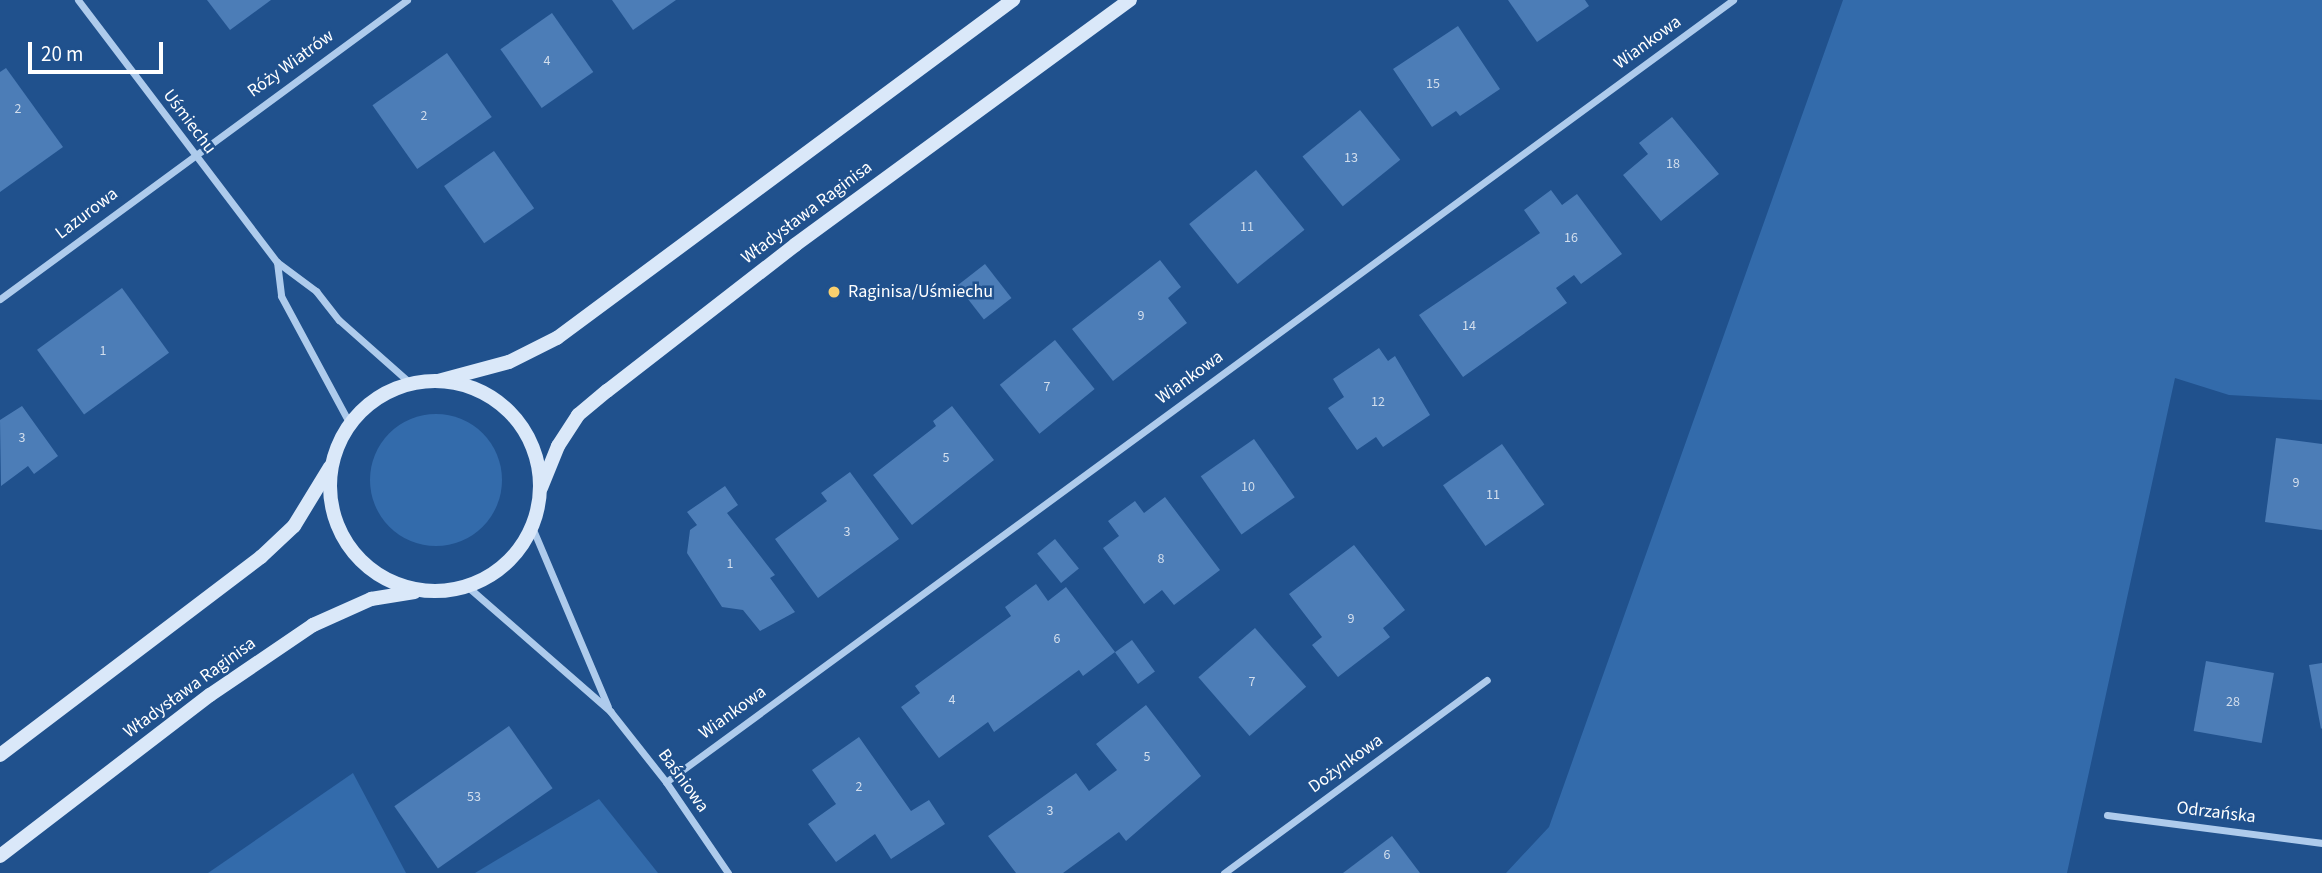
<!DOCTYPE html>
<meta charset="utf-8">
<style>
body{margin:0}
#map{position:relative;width:2322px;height:873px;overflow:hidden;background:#20518d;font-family:"Source Sans 3",sans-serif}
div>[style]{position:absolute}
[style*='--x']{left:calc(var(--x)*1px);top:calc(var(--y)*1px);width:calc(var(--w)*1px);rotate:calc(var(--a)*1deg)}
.green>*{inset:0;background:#336bab}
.round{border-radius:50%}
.building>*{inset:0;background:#4c7db7;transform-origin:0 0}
.street>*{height:7px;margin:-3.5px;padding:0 3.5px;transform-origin:3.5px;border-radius:3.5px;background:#aecbec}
.secondary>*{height:14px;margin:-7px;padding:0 7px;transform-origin:7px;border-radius:7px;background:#dae8f9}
.secondary>.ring{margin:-7px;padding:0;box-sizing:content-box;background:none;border:14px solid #dae8f9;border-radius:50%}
.dots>*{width:19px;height:19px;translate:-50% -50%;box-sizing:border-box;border:4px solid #20518d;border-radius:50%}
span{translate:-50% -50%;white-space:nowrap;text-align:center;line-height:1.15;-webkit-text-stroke:5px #20518d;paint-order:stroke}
.number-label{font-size:14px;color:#d2deed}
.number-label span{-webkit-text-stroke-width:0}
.street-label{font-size:18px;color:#fff}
.poi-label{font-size:18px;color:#fff}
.left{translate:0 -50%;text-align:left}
.scale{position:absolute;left:28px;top:42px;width:135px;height:32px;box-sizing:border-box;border:4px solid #fff;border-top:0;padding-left:9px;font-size:21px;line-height:24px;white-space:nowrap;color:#fff;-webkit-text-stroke:5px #20518d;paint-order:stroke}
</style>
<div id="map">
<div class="green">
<i style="clip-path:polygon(1843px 0,2322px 0,2322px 400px,2229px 395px,2175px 378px,2067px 873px,1506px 873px,1549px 827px)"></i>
<i class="round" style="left:370px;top:414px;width:132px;height:132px"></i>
<i style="clip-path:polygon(353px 773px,406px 873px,208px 873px)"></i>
<i style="clip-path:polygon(599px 799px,658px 873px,475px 873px)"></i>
</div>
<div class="building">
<i style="clip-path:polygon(207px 0,271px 0,230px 30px)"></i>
<i style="clip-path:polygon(612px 0,676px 0,633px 30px)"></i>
<i style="clip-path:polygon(1508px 0,1585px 0,1589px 6px,1537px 42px)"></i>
<i style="left:552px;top:13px;width:72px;height:63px;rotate:55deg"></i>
<i style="clip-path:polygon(1458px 26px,1500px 89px,1460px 116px,1456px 111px,1432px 127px,1393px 69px)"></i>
<i style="left:447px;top:53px;width:78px;height:91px;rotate:55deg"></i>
<i style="clip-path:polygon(6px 68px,63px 147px,0 192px,0 72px)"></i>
<i style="left:1360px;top:110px;width:64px;height:74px;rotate:51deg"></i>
<i style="clip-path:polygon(1672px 117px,1719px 174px,1661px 221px,1623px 175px,1648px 154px,1639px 143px)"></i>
<i style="left:494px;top:151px;width:70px;height:61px;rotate:55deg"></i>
<i style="left:1256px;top:170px;width:77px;height:86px;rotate:51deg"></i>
<i style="clip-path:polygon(1551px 190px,1562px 205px,1577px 194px,1622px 254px,1581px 284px,1574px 275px,1556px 288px,1567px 303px,1463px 377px,1419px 315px,1540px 233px,1524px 210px)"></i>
<i style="clip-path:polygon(1160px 260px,1181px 287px,1168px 298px,1187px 323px,1113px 381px,1072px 329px)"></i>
<i style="left:985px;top:264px;width:43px;height:35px;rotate:52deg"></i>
<i style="left:122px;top:288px;width:80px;height:105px;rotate:54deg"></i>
<i style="left:1055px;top:340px;width:63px;height:71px;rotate:51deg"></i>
<i style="clip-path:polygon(1379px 348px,1388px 361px,1395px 356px,1430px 415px,1383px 447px,1376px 437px,1357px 450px,1328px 408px,1344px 397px,1333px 379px)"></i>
<i style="clip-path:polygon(22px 406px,58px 456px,34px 474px,28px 466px,1px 486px,0 420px)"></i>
<i style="clip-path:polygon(952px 406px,994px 460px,912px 525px,873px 475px,936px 426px,933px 421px)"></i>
<i style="clip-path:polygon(2276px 438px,2322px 444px,2322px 530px,2265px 522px)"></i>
<i style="left:1254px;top:439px;width:71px;height:65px;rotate:55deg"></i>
<i style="left:1502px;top:444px;width:74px;height:72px;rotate:55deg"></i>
<i style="clip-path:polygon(850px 472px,899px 539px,818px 598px,775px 539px,827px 501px,821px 493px)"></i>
<i style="clip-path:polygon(725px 486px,738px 505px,727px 513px,775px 575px,770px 578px,795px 612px,760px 631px,743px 610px,722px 607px,687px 553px,690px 530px,697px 525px,687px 512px)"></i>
<i style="clip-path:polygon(1165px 497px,1220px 570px,1174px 605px,1162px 590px,1144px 604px,1103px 548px,1119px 536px,1108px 521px,1135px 501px,1144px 513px)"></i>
<i style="left:1055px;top:539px;width:38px;height:23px;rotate:51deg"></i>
<i style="clip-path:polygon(1354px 545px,1405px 610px,1383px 628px,1390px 637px,1338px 677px,1312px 645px,1322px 637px,1289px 594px)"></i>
<i style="clip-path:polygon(1036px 584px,1048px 601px,1066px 587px,1115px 652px,1083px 676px,1079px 670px,994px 732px,988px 722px,939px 758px,901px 707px,920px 693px,915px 686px,1011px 616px,1005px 607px)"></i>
<i style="left:1255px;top:628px;width:78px;height:75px;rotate:49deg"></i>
<i style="left:1132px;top:640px;width:39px;height:21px;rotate:54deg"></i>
<i style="left:2206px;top:661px;width:69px;height:71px;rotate:10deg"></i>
<i style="clip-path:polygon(2322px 663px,2322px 728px,2321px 729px,2309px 665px)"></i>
<i style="clip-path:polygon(1146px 705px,1201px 776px,1126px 841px,1119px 832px,1063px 873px,1016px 873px,988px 836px,1076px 773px,1089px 791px,1117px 770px,1096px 744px)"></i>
<i style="left:509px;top:726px;width:76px;height:140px;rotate:55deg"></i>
<i style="clip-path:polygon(859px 737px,911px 811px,929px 800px,945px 824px,891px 859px,875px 834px,836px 862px,808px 824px,836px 804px,812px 770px)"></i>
<i style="clip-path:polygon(1392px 836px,1420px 873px,1343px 873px)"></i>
</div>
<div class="street">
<i style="--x:78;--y:0;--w:329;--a:52.8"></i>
<i style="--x:277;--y:262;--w:49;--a:36.6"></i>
<i style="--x:316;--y:291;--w:37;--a:52"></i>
<i style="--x:339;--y:320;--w:96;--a:41.6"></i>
<i style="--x:277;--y:262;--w:34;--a:83"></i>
<i style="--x:281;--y:296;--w:145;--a:61.7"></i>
<i style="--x:0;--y:299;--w:505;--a:-36.3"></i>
<i style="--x:532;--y:527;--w:195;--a:67.1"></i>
<i style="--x:468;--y:587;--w:189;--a:41.1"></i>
<i style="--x:610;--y:711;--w:90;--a:51.7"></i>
<i style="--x:666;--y:782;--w:110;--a:55.7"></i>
<i style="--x:666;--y:782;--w:1323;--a:-36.24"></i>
<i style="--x:2107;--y:815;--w:217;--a:7.4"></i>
<i style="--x:1224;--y:873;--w:326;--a:-36.3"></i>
</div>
<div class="secondary">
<i class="ring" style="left:330px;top:381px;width:196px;height:196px"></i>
<i style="--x:438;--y:381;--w:73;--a:-15"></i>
<i style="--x:509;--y:362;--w:54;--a:-26.6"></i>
<i style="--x:557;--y:338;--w:568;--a:-36.55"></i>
<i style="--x:541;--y:488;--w:45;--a:-68"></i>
<i style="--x:558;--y:446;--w:37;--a:-57"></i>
<i style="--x:578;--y:415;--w:38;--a:-40"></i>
<i style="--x:607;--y:391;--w:238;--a:-37.8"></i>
<i style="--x:795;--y:245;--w:415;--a:-36.2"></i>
<i style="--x:0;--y:755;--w:328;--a:-37.2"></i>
<i style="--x:261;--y:557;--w:45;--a:-43.2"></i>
<i style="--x:294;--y:526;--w:69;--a:-58.6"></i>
<i style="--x:0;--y:856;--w:265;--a:-37.5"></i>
<i style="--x:210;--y:695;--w:125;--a:-34.2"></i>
<i style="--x:313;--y:625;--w:64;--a:-24.1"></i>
<i style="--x:371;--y:599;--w:44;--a:-9.2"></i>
</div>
<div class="dots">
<i style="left:834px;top:292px;background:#fad06e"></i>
</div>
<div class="number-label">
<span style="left:547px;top:61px">4</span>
<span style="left:1433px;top:84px">15</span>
<span style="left:18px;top:109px">2</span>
<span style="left:424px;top:116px">2</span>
<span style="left:1351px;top:158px">13</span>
<span style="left:1673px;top:164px">18</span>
<span style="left:1247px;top:227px">11</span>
<span style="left:1571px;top:238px">16</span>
<span style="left:1141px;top:316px">9</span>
<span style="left:1469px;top:326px">14</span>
<span style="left:103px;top:351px">1</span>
<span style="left:1047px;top:387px">7</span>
<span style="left:1378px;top:402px">12</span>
<span style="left:22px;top:438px">3</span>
<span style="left:946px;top:458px">5</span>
<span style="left:2296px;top:483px">9</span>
<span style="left:1248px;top:487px">10</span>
<span style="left:1493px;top:495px">11</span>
<span style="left:847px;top:532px">3</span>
<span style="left:1161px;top:559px">8</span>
<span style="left:730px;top:564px">1</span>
<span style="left:1351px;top:619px">9</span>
<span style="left:1057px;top:639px">6</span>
<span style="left:1252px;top:682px">7</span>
<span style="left:952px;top:700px">4</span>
<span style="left:2233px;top:702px">28</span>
<span style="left:1147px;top:757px">5</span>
<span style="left:859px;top:787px">2</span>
<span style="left:474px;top:797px">53</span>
<span style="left:1050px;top:811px">3</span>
<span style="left:1387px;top:855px">6</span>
</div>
<div class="street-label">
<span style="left:1648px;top:43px;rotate:-36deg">Wiankowa</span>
<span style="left:291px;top:64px;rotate:-36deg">Róży Wiatrów</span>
<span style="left:189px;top:122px;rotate:53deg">Uśmiechu</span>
<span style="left:807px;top:213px;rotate:-37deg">Władysława Raginisa</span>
<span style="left:87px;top:214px;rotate:-37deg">Lazurowa</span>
<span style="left:1190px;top:378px;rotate:-36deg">Wiankowa</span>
<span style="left:190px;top:688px;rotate:-36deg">Władysława Raginisa</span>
<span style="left:733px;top:713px;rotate:-36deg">Wiankowa</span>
<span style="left:1346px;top:764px;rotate:-36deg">Dożynkowa</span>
<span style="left:683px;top:781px;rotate:54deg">Baśniowa</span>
<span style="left:2216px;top:813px;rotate:7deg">Odrzańska</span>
</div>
<div class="poi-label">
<span class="left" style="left:848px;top:292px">Raginisa/Uśmiechu</span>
</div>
<div class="scale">20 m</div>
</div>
